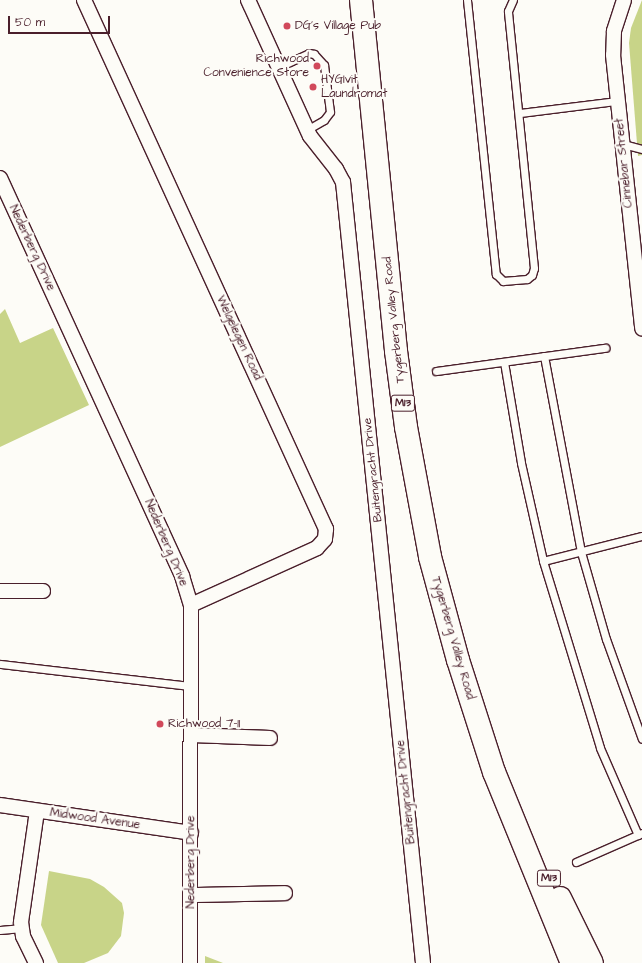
<!DOCTYPE html>
<style>
body{margin:0}
#map{position:relative;width:642px;height:963px;overflow:hidden;background:#fdfcf7;font-family:"Architects Daughter",sans-serif}
div>[style]{position:absolute}
[style*='--x']{left:calc(var(--x)*1px);top:calc(var(--y)*1px);width:calc(var(--w)*1px);rotate:calc(var(--a)*1deg)}
.green>*{inset:0;background:#c8d488}
.roads{filter:drop-shadow(1px 0 #4a1f2b) drop-shadow(-1px 0 #4a1f2b) drop-shadow(0 1px #4a1f2b) drop-shadow(0 -1px #4a1f2b)}
.service>*{height:7px;margin:-3.5px;padding:0 3.5px;transform-origin:3.5px;border-radius:3.5px;background:#fdfcf7}
.minor>*{height:14px;margin:-7px;padding:0 7px;transform-origin:7px;border-radius:7px;background:#fdfcf7}
.primary>*{height:22px;margin:-11px;padding:0 11px;transform-origin:11px;border-radius:11px;background:#fdfcf7}
.dots>*{width:11px;height:11px;translate:-50% -50%;box-sizing:border-box;border:2px solid #fdfcf7;border-radius:50%}
span{translate:-50% -50%;white-space:nowrap;text-align:center;line-height:1.15;-webkit-text-stroke:4px #fdfcf7;paint-order:stroke}
.shield-label span{padding:1px 3px;background:#fdfcf7;border:1px solid;border-radius:3px;-webkit-text-stroke-width:0}
.shield-label{font-size:11px;color:#4a1f2b;font-weight:700}
.poi-label{font-size:12px;color:#4a1f2b}
.left{translate:0 -50%;text-align:left}
.right{translate:-100% -50%;text-align:right}
.street-label{font-size:12px;color:#4a1f2b}
.scale{position:absolute;left:8px;top:16px;width:102px;height:18px;box-sizing:border-box;border:2px solid #4a1f2b;border-top:0;padding-left:5px;font-size:12px;line-height:14px;white-space:nowrap;color:#4a1f2b;-webkit-text-stroke:3px #fdfcf7;paint-order:stroke}
</style>
<div id="map">
<div class="green">
<i style="clip-path:polygon(642px 0,642px 155px,638px 156px,629px 43px,631px 28px)"></i>
<i style="clip-path:polygon(5px 309px,20px 343px,53px 328px,89px 405px,0 447px,0 314px)"></i>
<i style="clip-path:polygon(49px 871px,90px 879px,104px 887px,122px 903px,124px 913px,121px 936px,108px 953px,84px 963px,58px 963px,41px 925px)"></i>
<i style="clip-path:polygon(205px 956px,223px 963px,205px 963px)"></i>
</div>
<div class="roads">
<div class="service">
<i style="--x:467;--y:0;--w:276;--a:84"></i>
<i style="--x:496;--y:274;--w:10;--a:45"></i>
<i style="--x:503;--y:281;--w:24;--a:-5"></i>
<i style="--x:527;--y:279;--w:6;--a:-39"></i>
<i style="--x:532;--y:275;--w:7;--a:-74"></i>
<i style="--x:534;--y:268;--w:258;--a:-95.8"></i>
<i style="--x:508;--y:11;--w:12;--a:-66"></i>
<i style="--x:279;--y:67;--w:33;--a:-25"></i>
<i style="--x:309;--y:53;--w:5;--a:11"></i>
<i style="--x:314;--y:54;--w:15;--a:48"></i>
<i style="--x:324;--y:65;--w:47;--a:82.7"></i>
<i style="--x:330;--y:112;--w:10;--a:127"></i>
<i style="--x:324;--y:120;--w:20;--a:150"></i>
<i style="--x:520;--y:113;--w:98;--a:-7.1"></i>
<i style="--x:623;--y:144;--w:20;--a:15"></i>
<i style="--x:544;--y:356;--w:199;--a:79.3"></i>
<i style="--x:581;--y:552;--w:91;--a:74"></i>
<i style="--x:606;--y:639;--w:106;--a:70.2"></i>
<i style="--x:504;--y:362;--w:102;--a:80.4"></i>
<i style="--x:521;--y:463;--w:100;--a:77.3"></i>
<i style="--x:543;--y:561;--w:195;--a:73"></i>
<i style="--x:600;--y:748;--w:95;--a:66.4"></i>
<i style="--x:436;--y:371;--w:171;--a:-7.8"></i>
<i style="--x:543;--y:561;--w:102;--a:-14.2"></i>
<i style="--x:0;--y:664;--w:192;--a:6.6"></i>
<i style="--x:576;--y:862;--w:72;--a:-23.7"></i>
<i style="--x:0;--y:930;--w:22;--a:-5"></i>
</div>
<div class="minor">
<i style="--x:84;--y:0;--w:582;--a:65.42"></i>
<i style="--x:326;--y:529;--w:10;--a:96"></i>
<i style="--x:325;--y:539;--w:12;--a:132"></i>
<i style="--x:317;--y:548;--w:138;--a:155.7"></i>
<i style="--x:248;--y:0;--w:149;--a:65.5"></i>
<i style="--x:310;--y:136;--w:42;--a:51.8"></i>
<i style="--x:336;--y:169;--w:15;--a:62"></i>
<i style="--x:343;--y:182;--w:785;--a:84.15"></i>
<i style="--x:624;--y:0;--w:33;--a:108"></i>
<i style="--x:614;--y:31;--w:24;--a:92"></i>
<i style="--x:613;--y:55;--w:275;--a:83.9"></i>
<i style="--x:0;--y:178;--w:438;--a:65.4"></i>
<i style="--x:182;--y:576;--w:30;--a:73"></i>
<i style="--x:191;--y:605;--w:358;--a:90.2"></i>
<i style="--x:0;--y:591;--w:43;--a:0"></i>
<i style="--x:192;--y:735;--w:78;--a:2.2"></i>
<i style="--x:0;--y:805;--w:193;--a:8.3"></i>
<i style="--x:191;--y:895;--w:94;--a:-1.2"></i>
<i style="--x:36;--y:963;--w:30;--a:-116"></i>
<i style="--x:23;--y:936;--w:14;--a:-98"></i>
<i style="--x:21;--y:922;--w:112;--a:-81.8"></i>
</div>
<div class="primary">
<i style="--x:361;--y:0;--w:353;--a:84.3"></i>
<i style="--x:396;--y:351;--w:77;--a:82.5"></i>
<i style="--x:406;--y:427;--w:132;--a:79.5"></i>
<i style="--x:430;--y:557;--w:107;--a:74.8"></i>
<i style="--x:458;--y:660;--w:118;--a:72.2"></i>
<i style="--x:494;--y:772;--w:206;--a:67.8"></i>
<i style="--x:560;--y:898;--w:72;--a:63.8"></i>
</div>
</div>
<div class="dots">
<i style="left:287px;top:26px;background:#d1495b"></i>
<i style="left:317px;top:66px;background:#d1495b"></i>
<i style="left:313px;top:87px;background:#d1495b"></i>
<i style="left:160px;top:724px;background:#d1495b"></i>
</div>
<div class="shield-label">
<span style="left:403px;top:403px">M13</span>
<span style="left:549px;top:878px">M13</span>
</div>
<div class="poi-label">
<span class="left" style="left:295px;top:26px">DG's Village Pub</span>
<span class="right" style="left:309px;top:66px">Richwood<br>Convenience Store</span>
<span class="left" style="left:321px;top:87px">HYGIvit<br>Laundromat</span>
<span class="left" style="left:168px;top:724px">Richwood 7-11</span>
</div>
<div class="street-label">
<span style="left:624px;top:163px;rotate:-96deg">Cinnebar Street</span>
<span style="left:32px;top:248px;rotate:65deg">Nederberg Drive</span>
<span style="left:394px;top:320px;rotate:-96deg">Tygerberg Valley Road</span>
<span style="left:239px;top:338px;rotate:65deg">Welgelegen Road</span>
<span style="left:373px;top:470px;rotate:-96deg">Buitengracht Drive</span>
<span style="left:166px;top:543px;rotate:67deg">Nederberg Drive</span>
<span style="left:453px;top:638px;rotate:74deg">Tygerberg Valley Road</span>
<span style="left:406px;top:792px;rotate:-96deg">Buitengracht Drive</span>
<span style="left:95px;top:819px;rotate:8deg">Midwood Avenue</span>
<span style="left:191px;top:862px;rotate:-90deg">Nederberg Drive</span>
</div>
<div class="scale">50 m</div>
</div>
